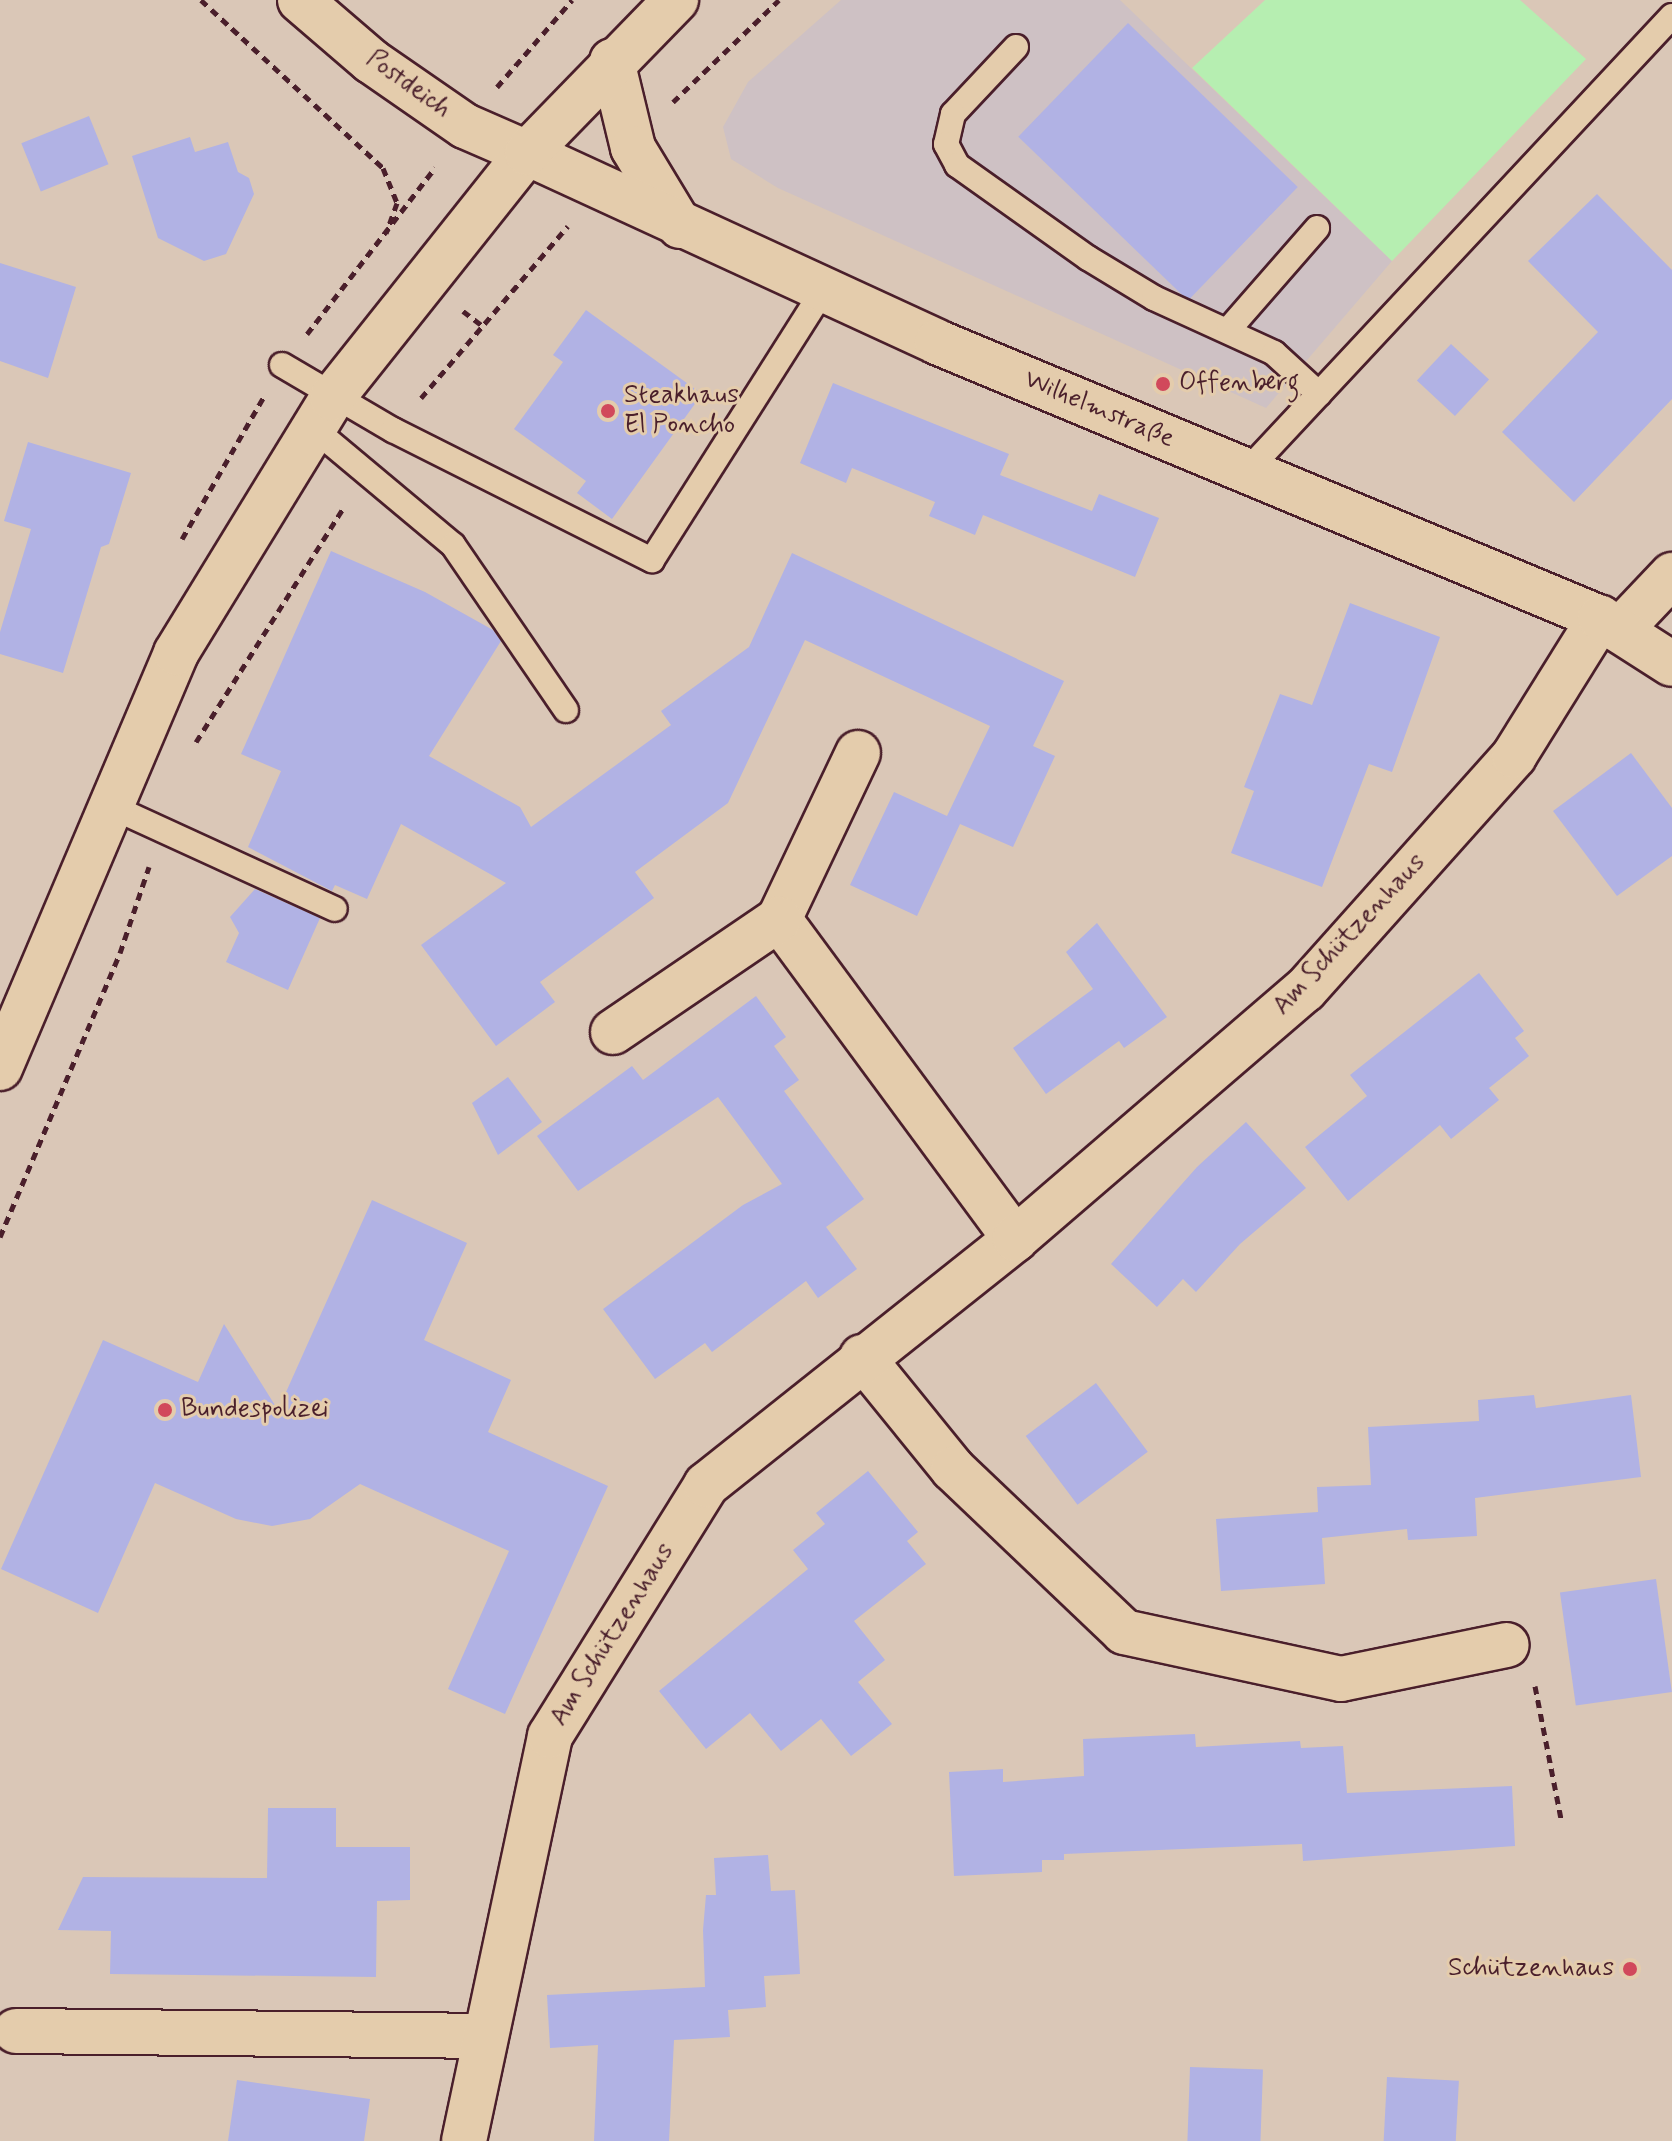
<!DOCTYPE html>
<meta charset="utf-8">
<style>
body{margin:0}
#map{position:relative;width:1672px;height:2141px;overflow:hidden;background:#dac7b7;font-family:Mynerve,sans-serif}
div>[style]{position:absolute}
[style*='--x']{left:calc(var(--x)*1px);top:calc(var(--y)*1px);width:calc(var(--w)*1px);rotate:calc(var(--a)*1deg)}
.built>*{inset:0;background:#cec1c4}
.green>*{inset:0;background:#b6eeb1}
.building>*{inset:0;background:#b1b2e4;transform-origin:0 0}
.path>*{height:5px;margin-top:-2.5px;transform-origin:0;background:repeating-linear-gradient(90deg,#4a1f2b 0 8px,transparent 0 14px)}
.roads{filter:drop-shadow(2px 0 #4a1f2b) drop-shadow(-2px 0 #4a1f2b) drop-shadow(0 2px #4a1f2b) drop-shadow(0 -2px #4a1f2b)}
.service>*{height:24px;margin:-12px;padding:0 12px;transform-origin:12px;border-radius:12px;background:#e4ccac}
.minor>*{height:44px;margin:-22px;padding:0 22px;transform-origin:22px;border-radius:22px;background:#e4ccac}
.tertiary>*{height:44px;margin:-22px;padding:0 22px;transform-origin:22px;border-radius:22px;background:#e4ccac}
.secondary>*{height:44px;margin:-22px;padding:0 22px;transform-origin:22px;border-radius:22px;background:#e4ccac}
.primary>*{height:44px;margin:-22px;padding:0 22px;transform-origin:22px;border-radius:22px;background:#e4ccac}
.dots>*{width:22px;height:22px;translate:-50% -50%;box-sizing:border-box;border:4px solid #e4ccac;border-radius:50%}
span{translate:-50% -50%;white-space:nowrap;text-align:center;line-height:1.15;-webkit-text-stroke:6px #e4ccac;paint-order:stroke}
.street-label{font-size:26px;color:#4a1f2b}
.poi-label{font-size:26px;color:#4a1f2b}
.left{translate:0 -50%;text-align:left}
.right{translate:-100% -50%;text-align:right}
</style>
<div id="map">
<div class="built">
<i style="clip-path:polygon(841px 0,1120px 0,1392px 261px,1266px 408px,778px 188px,731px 159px,723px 127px,748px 82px)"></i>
</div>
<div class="green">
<i style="clip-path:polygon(1265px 0,1520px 0,1586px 59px,1392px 261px,1192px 68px)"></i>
</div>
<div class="building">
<i style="left:1128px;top:23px;width:236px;height:158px;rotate:44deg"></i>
<i style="left:89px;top:116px;width:52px;height:73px;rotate:68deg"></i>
<i style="clip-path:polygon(190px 137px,195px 152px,228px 142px,238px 172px,249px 178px,254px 194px,226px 254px,204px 261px,158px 238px,132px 156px)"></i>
<i style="clip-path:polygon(1597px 194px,1672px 270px,1672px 399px,1574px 502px,1502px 432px,1598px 332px,1528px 261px)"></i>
<i style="clip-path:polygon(0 263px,76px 287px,48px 378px,0 361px)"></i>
<i style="clip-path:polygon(586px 310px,702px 394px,612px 519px,577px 493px,586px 481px,514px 429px,563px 362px,553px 355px)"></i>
<i style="left:1451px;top:344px;width:52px;height:50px;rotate:43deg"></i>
<i style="clip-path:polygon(833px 383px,1009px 454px,1000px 475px,1092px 511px,1099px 494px,1159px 518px,1135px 577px,983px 515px,975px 535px,929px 516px,935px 502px,852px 468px,846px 483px,800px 463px)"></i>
<i style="clip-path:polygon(28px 442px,131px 473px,109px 544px,101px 547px,63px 673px,0 654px,0 632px,31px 529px,4px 521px)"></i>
<i style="clip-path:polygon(331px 551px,425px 592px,493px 630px,501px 641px,429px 756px,520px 807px,531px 827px,671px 725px,661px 711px,749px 647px,792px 553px,1064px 681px,1033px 746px,1055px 756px,1013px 847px,960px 824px,917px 916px,850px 885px,894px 792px,947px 816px,990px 726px,805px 640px,728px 803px,635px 872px,654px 898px,540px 982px,555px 1002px,496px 1046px,421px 945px,506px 883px,401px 824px,367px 899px,335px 885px,332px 891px,248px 847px,281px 771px,241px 754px)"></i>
<i style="clip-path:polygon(1350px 603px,1440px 637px,1392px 772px,1369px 764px,1322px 887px,1231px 853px,1254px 791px,1244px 787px,1280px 694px,1312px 705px)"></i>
<i style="clip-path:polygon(1631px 753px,1672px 808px,1672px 856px,1617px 896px,1553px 811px)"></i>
<i style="clip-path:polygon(255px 889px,320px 918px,288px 990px,226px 962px,239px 933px,230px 917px)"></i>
<i style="clip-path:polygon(1097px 923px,1167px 1017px,1124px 1048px,1119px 1041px,1046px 1094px,1013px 1048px,1093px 989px,1066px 952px)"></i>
<i style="clip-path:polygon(1479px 973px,1524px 1031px,1515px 1038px,1529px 1056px,1489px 1088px,1499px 1100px,1451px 1139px,1440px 1125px,1348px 1201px,1305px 1147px,1367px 1096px,1350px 1075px)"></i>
<i style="clip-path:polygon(756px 996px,786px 1037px,774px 1046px,799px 1080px,784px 1091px,864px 1199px,826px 1227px,857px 1269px,818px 1298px,806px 1281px,712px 1352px,705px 1343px,655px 1379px,603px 1309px,743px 1205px,782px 1184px,718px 1097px,578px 1191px,537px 1136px,632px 1066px,643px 1080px)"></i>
<i style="clip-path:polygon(508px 1077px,542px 1122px,498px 1155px,472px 1103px)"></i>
<i style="clip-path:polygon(1246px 1122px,1306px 1188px,1240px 1244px,1196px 1292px,1183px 1279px,1157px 1307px,1111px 1264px,1197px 1167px)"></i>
<i style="clip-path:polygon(372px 1200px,467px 1243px,424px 1340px,511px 1380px,488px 1432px,608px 1486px,505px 1714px,448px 1689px,509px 1551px,360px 1484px,310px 1519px,272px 1526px,236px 1519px,155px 1483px,98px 1613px,1px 1569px,103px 1340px,198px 1382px,224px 1324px,278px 1410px)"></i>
<i style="left:1096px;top:1383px;width:86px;height:88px;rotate:53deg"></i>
<i style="clip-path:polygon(1534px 1395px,1536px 1408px,1631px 1395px,1641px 1477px,1475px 1498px,1477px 1536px,1408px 1540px,1407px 1529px,1322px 1538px,1325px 1584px,1221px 1591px,1216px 1519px,1318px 1512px,1317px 1487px,1371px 1485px,1368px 1427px,1479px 1421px,1478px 1400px)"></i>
<i style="clip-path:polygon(868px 1471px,918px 1532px,907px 1541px,926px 1564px,854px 1621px,885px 1660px,858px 1682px,892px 1724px,851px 1756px,821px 1719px,781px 1751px,750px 1713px,706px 1749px,659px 1691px,808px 1569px,793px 1550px,825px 1524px,816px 1513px)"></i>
<i style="left:1656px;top:1579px;width:114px;height:97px;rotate:82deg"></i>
<i style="clip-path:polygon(1195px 1734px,1196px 1747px,1300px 1741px,1301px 1748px,1343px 1746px,1347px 1793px,1512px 1786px,1515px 1846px,1303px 1861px,1302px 1844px,1064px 1854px,1064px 1860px,1042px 1860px,1042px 1872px,954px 1876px,949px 1772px,1003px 1769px,1003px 1782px,1084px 1776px,1083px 1739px)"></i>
<i style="clip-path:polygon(268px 1808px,336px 1808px,336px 1847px,410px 1847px,410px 1900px,377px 1901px,376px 1977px,110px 1974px,111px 1931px,58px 1930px,83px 1877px,267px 1878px)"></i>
<i style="clip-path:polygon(768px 1855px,771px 1891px,795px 1890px,800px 1974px,764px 1976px,766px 2007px,728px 2010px,730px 2037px,674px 2040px,669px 2141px,594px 2141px,598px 2045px,550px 2048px,547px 1995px,705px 1987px,703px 1930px,706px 1895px,716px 1895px,714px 1858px)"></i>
<i style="left:1190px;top:2067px;width:73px;height:74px;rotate:2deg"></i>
<i style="left:1387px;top:2077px;width:72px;height:64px;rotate:3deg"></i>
<i style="clip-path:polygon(237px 2080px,370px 2099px,364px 2141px,228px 2141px)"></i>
</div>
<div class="path">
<i style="--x:201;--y:0;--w:248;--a:42.7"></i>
<i style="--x:383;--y:168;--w:38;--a:68"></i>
<i style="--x:397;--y:203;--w:32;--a:110"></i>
<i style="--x:497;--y:87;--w:115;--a:-49.2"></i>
<i style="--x:673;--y:102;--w:147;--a:-43.9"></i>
<i style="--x:463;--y:311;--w:26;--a:37"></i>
<i style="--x:307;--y:334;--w:210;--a:-52.4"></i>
<i style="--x:421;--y:398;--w:226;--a:-49.5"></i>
<i style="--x:182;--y:539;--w:163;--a:-60.1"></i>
<i style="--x:196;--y:742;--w:278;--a:-57.8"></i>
<i style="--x:0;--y:1237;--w:308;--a:-67.1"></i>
<i style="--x:120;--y:953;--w:91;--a:-71.4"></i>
<i style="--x:1535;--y:1686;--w:135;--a:78.9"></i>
</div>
<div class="roads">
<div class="service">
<i style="--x:1016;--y:47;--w:92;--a:133.2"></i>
<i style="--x:953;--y:114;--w:31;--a:103"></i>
<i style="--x:946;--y:144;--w:24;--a:62"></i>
<i style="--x:957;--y:165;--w:161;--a:35.4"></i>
<i style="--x:1088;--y:258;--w:77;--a:31.2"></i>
<i style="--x:1154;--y:298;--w:132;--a:24.6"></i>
<i style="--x:1274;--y:353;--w:61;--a:42.3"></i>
<i style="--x:1229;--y:329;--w:134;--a:-48.9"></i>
<i style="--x:282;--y:365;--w:129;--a:30.4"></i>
<i style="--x:393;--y:430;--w:290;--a:26.7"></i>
<i style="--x:652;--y:560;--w:319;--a:-57.6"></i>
<i style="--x:313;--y:428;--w:182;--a:39.9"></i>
<i style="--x:453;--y:545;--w:200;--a:55.6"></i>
<i style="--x:1246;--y:472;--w:624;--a:-46.95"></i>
<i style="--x:110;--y:806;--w:247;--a:24.6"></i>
</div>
<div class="minor">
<i style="--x:1620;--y:630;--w:76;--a:-46.6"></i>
<i style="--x:858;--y:753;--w:184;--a:115.4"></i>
<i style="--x:779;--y:919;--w:398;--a:53.6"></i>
<i style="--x:613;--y:1032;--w:201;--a:-34.2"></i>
<i style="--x:862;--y:1357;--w:144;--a:50.9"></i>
<i style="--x:953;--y:1469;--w:236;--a:43.6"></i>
<i style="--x:1124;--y:1632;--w:222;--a:12.2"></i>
<i style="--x:1341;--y:1679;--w:169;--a:-11.6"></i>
<i style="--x:16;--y:2031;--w:469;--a:0.6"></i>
<i style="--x:464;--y:2141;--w:414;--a:-78"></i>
<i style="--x:550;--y:1736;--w:296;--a:-58.1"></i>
<i style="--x:706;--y:1485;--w:395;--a:-38.5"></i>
<i style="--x:1015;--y:1239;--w:382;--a:-40.7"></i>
<i style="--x:1305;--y:990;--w:314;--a:-48.2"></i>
<i style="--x:1514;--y:756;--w:163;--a:-58.1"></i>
</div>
<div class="tertiary">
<i style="--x:612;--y:61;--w:89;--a:76.4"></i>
<i style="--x:633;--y:148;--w:91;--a:58.9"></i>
<i style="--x:527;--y:153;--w:451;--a:24.7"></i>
<i style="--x:937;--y:342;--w:718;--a:22.6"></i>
<i style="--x:1600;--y:618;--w:85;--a:32.6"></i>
</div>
<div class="secondary">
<i style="--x:300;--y:0;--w:94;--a:40.7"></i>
<i style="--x:371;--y:61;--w:114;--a:34.7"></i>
<i style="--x:465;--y:126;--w:68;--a:23.5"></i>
</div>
<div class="primary">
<i style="--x:0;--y:1068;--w:451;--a:-67"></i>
<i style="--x:176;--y:653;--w:299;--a:-58.5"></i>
<i style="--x:332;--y:398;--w:313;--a:-51.5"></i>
<i style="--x:527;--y:153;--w:214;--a:-45.8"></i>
</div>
</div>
<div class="dots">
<i style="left:1163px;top:384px;background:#d1495b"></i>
<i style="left:608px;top:411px;background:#d1495b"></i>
<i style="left:165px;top:1410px;background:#d1495b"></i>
<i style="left:1630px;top:1969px;background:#d1495b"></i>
</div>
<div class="street-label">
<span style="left:408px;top:85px;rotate:36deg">Postdeich</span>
<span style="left:1099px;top:410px;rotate:23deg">Wilhelmstraße</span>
<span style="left:1350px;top:935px;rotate:-47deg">Am Schützenhaus</span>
<span style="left:613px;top:1635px;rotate:-58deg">Am Schützenhaus</span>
</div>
<div class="poi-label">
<span class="left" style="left:1179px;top:384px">Offenberg</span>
<span class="left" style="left:624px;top:411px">Steakhaus<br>El Poncho</span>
<span class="left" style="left:181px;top:1410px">Bundespolizei</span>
<span class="right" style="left:1614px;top:1969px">Schützenhaus</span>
</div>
</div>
